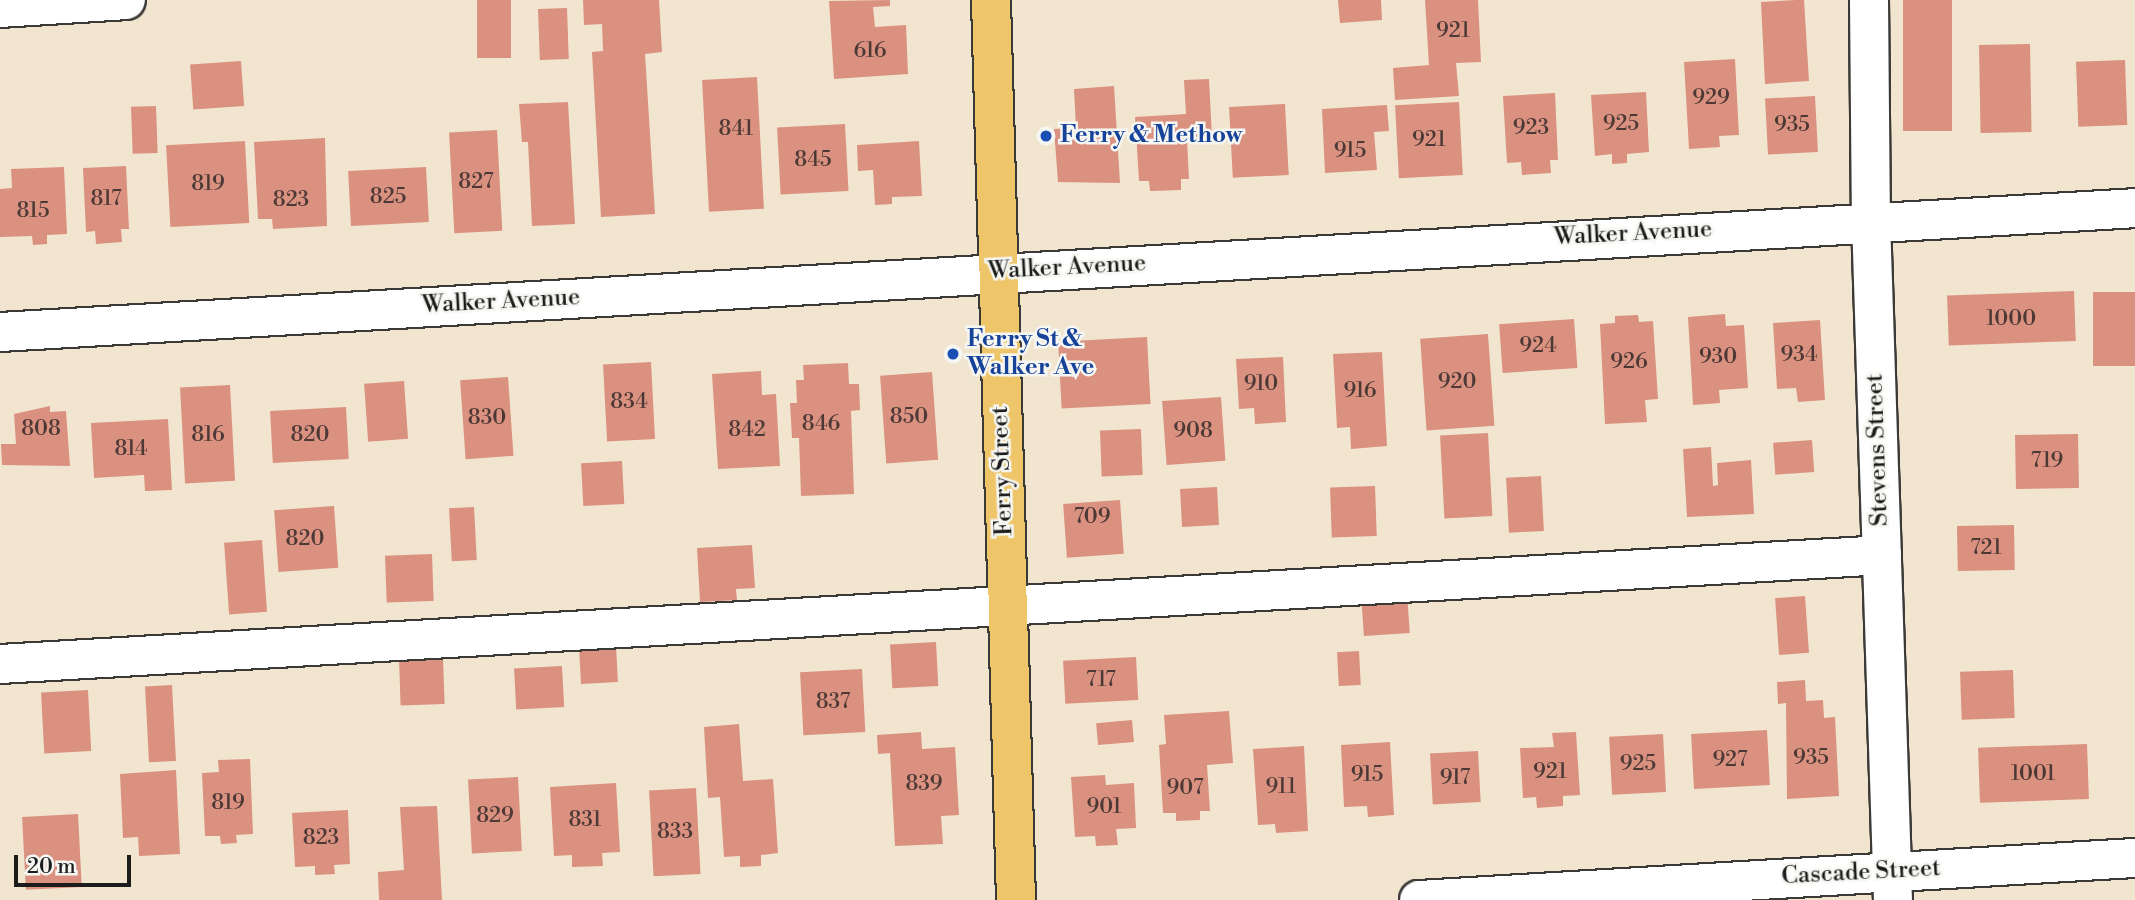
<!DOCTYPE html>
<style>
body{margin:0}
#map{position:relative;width:2135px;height:900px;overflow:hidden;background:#f2e5cf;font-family:"Libre Bodoni",serif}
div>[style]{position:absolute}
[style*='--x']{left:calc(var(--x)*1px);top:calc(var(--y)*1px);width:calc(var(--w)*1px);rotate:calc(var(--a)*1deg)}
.building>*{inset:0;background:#da9180;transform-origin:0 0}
.roads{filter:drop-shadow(2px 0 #3c3a37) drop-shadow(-2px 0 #3c3a37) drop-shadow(0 2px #3c3a37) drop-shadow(0 -2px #3c3a37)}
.minor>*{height:38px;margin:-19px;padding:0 19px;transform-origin:19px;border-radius:19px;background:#fff}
.major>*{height:38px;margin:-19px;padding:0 19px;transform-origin:19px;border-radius:19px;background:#eec569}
.dots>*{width:19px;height:19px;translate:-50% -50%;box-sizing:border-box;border:4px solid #f6f6f2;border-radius:50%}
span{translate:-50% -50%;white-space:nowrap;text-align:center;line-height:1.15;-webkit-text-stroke:5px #f6f6f2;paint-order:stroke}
.number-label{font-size:21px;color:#4c3935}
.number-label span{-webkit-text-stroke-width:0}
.transit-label{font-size:24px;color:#164399;font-weight:700}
.left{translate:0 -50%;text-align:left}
.street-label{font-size:24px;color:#1c1c1c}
.scale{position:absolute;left:14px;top:855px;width:117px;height:32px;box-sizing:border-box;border:4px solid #1c1c1c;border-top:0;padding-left:9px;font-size:21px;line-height:24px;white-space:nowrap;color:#1c1c1c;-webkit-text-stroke:5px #f6f6f2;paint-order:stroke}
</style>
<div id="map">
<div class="building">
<i style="left:477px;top:0;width:34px;height:58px"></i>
<i style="clip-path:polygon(583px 0,659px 0,662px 52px,645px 54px,655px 214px,601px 217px,592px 52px,603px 51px,602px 24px,584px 25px)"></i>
<i style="clip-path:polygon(890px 0,890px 6px,873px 7px,875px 27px,906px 25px,908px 74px,834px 79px,829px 1px)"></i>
<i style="clip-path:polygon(1338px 0,1381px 0,1382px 20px,1340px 23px)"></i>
<i style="clip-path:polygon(1425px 0,1478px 0,1481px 62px,1456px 63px,1459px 96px,1395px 100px,1393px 68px,1429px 65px)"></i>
<i style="clip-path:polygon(1796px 0,1804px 0,1809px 81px,1765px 84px,1761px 2px)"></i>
<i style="left:1903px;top:0;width:49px;height:131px"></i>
<i style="left:567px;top:8px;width:51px;height:29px;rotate:88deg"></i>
<i style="left:2030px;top:44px;width:88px;height:51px;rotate:89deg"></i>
<i style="clip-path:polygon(1735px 59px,1739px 135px,1719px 136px,1720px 147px,1689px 149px,1684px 62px)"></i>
<i style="left:2125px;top:60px;width:65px;height:49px;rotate:88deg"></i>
<i style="left:241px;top:61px;width:45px;height:51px;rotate:86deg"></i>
<i style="left:757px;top:77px;width:132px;height:55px;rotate:87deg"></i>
<i style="clip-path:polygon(1209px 79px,1212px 138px,1187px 140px,1189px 179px,1181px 179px,1181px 190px,1150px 191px,1149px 181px,1139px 181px,1135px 117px,1186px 114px,1184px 80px)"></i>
<i style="clip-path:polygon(1114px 86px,1120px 183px,1058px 182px,1054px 129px,1076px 128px,1074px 89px)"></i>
<i style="clip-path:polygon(1646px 92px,1649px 152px,1627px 154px,1627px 163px,1612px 164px,1612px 154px,1595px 156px,1591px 95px)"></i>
<i style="clip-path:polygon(1555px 93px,1558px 160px,1550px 160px,1551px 173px,1522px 175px,1521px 162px,1507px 163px,1503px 96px)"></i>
<i style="left:1815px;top:96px;width:56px;height:50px;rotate:87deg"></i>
<i style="clip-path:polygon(568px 102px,575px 224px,532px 226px,528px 142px,522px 142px,519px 104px)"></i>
<i style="left:1459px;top:102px;width:73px;height:64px;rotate:87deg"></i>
<i style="left:1285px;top:104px;width:71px;height:56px;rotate:87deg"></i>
<i style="clip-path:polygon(1387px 105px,1389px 131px,1374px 132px,1377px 170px,1325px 173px,1322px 109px)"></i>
<i style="left:156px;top:106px;width:47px;height:25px;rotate:88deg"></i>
<i style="left:845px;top:124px;width:67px;height:68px;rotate:87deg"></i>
<i style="left:497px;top:130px;width:101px;height:48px;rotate:87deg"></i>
<i style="clip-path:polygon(325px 138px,327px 226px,273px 229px,272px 219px,258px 219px,254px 142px)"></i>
<i style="left:245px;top:141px;width:82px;height:79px;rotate:87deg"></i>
<i style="clip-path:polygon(919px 141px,922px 196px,892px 197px,892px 204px,875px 205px,873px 170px,858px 171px,857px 145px)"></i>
<i style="clip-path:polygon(126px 166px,129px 229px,121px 229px,122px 242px,96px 244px,95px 231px,86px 232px,83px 168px)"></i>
<i style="clip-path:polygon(64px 167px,67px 234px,47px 235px,47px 244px,33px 245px,32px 236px,0 237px,0 189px,12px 188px,11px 169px)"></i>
<i style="left:426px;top:167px;width:55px;height:78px;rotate:87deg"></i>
<i style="left:2074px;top:291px;width:50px;height:127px;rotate:88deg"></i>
<i style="left:2135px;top:292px;width:74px;height:42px;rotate:90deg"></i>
<i style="clip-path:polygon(1725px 314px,1726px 326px,1744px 325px,1748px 388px,1719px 390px,1720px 403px,1693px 405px,1688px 317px)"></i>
<i style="clip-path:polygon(1638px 315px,1639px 322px,1653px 321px,1658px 399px,1645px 400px,1647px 422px,1605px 424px,1600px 324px,1615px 323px,1615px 316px)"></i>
<i style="left:1574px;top:319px;width:49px;height:75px;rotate:86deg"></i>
<i style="clip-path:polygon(1820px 320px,1825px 400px,1798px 402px,1796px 388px,1777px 389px,1773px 323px)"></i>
<i style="left:1488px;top:334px;width:92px;height:68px;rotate:86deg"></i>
<i style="left:1147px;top:337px;width:67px;height:89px;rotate:87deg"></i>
<i style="clip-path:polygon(1382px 352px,1387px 446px,1351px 449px,1350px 427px,1337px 428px,1333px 354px)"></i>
<i style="clip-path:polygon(1283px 357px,1286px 422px,1255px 424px,1254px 408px,1239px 409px,1236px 359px)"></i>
<i style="left:651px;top:362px;width:77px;height:48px;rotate:87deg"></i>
<i style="clip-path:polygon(848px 363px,849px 384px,859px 384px,860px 410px,851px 411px,854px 494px,801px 496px,799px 438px,792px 438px,790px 403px,797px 403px,796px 380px,804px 380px,803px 365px)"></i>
<i style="clip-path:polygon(761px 371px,762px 395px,776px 394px,780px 466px,718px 469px,712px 374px)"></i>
<i style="left:932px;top:372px;width:88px;height:52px;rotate:86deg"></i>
<i style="left:508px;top:377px;width:79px;height:48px;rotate:86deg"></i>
<i style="left:404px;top:381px;width:58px;height:40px;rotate:86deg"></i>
<i style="left:230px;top:385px;width:96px;height:50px;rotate:87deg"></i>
<i style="left:1221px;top:397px;width:64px;height:59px;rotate:86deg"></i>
<i style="clip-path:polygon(50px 406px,50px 412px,66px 411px,70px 466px,2px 465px,1px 444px,16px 444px,14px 414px)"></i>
<i style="left:346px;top:407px;width:52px;height:76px;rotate:87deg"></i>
<i style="clip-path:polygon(168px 419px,172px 490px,145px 491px,144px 475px,94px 478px,91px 423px)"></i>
<i style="left:1141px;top:429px;width:46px;height:41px;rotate:88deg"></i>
<i style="left:1488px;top:433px;width:83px;height:48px;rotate:87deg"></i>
<i style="left:2078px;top:434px;width:54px;height:63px;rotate:89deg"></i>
<i style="left:1812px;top:440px;width:32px;height:39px;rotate:86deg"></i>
<i style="clip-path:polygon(1711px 447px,1713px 486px,1718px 485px,1717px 463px,1751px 460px,1754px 514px,1687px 517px,1683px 449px)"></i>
<i style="left:622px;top:461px;width:43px;height:41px;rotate:87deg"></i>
<i style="left:1541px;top:476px;width:55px;height:35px;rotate:87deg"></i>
<i style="left:1375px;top:486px;width:50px;height:45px;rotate:88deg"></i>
<i style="left:1217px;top:487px;width:38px;height:37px;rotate:87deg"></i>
<i style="left:1120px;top:500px;width:54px;height:57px;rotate:86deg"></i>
<i style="left:334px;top:506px;width:62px;height:60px;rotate:86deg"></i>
<i style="left:474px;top:507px;width:53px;height:25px;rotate:87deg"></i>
<i style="left:2014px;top:525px;width:45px;height:57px;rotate:89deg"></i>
<i style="left:262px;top:540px;width:72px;height:38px;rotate:86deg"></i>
<i style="clip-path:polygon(752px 545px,755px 588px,736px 589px,737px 600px,700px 602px,697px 548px)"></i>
<i style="left:432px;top:554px;width:47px;height:47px;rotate:88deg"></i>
<i style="left:1407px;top:593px;width:40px;height:46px;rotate:86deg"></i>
<i style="left:1805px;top:596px;width:57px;height:30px;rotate:86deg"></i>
<i style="left:936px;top:642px;width:44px;height:46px;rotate:87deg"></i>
<i style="left:616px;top:645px;width:37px;height:37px;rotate:87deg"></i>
<i style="left:1359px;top:651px;width:34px;height:22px;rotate:87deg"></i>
<i style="left:1136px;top:657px;width:43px;height:73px;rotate:87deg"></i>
<i style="left:443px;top:658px;width:46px;height:44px;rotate:88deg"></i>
<i style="left:562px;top:666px;width:41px;height:48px;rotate:87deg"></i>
<i style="left:862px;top:669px;width:63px;height:62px;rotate:87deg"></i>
<i style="left:2013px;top:670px;width:48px;height:53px;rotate:88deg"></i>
<i style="clip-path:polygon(1805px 680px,1806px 701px,1823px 700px,1824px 718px,1835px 717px,1839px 796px,1787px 799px,1786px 703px,1778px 704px,1777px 682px)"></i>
<i style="left:172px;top:685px;width:76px;height:27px;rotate:87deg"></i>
<i style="left:88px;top:690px;width:61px;height:47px;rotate:87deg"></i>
<i style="clip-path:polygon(1229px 711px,1233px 763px,1207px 765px,1210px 811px,1200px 811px,1200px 820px,1176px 821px,1176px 813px,1163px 813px,1159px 745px,1166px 744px,1164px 715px)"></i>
<i style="left:1132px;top:720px;width:22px;height:36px;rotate:85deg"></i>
<i style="clip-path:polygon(739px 724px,743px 781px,773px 779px,778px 853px,761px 855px,761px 866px,740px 867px,740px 856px,724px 857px,720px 797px,708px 798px,704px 727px)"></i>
<i style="left:1767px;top:730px;width:55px;height:76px;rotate:87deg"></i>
<i style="clip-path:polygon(921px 732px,922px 749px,955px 747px,959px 815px,941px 816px,943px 844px,895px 846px,890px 753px,878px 754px,877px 735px)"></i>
<i style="clip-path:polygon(1576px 732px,1580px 795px,1563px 796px,1563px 806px,1537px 808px,1536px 797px,1523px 798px,1520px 748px,1554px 747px,1552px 733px)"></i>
<i style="left:1663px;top:734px;width:58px;height:54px;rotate:87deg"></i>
<i style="clip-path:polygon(1390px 742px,1394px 815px,1368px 817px,1367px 806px,1344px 807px,1341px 745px)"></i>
<i style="left:2087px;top:744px;width:55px;height:109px;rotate:88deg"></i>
<i style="clip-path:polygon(1304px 746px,1308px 831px,1276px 833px,1275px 824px,1258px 825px,1253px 749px)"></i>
<i style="left:1478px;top:751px;width:51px;height:48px;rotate:87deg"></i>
<i style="clip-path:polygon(250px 759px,253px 834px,236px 835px,237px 843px,221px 844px,220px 836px,205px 836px,202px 773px,219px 772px,218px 760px)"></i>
<i style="clip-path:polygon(176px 770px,180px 854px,139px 856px,138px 837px,123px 838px,120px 774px)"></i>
<i style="clip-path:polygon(1105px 775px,1106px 785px,1134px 783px,1136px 828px,1116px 829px,1118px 845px,1096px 846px,1095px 836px,1075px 837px,1071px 777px)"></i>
<i style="left:518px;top:777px;width:74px;height:50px;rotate:87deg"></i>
<i style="clip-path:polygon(616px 783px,620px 852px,602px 853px,603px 866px,572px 867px,572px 855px,554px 856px,550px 787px)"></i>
<i style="left:696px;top:788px;width:86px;height:47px;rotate:87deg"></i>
<i style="clip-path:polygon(437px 806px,442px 900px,379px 900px,378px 872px,404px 870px,400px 807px)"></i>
<i style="clip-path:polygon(348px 810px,350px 864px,334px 865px,335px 874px,315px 875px,315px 866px,295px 867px,292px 813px)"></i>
<i style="left:78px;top:814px;width:73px;height:56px;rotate:87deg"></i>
</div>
<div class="roads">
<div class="minor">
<i style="--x:1869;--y:0;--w:220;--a:89.5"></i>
<i style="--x:1871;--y:220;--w:680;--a:88.15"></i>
<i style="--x:0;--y:8;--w:126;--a:-3.6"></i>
<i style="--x:0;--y:332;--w:2139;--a:-3.32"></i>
<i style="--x:0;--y:664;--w:1885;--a:-3.31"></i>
<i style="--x:1419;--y:900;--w:717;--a:-3.36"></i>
</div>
<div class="major">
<i style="--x:991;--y:0;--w:900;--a:88.41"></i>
</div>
</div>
<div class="dots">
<i style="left:1046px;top:136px;background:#1a4fb4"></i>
<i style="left:953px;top:354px;background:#1a4fb4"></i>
</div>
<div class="number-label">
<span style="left:1453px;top:31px">921</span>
<span style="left:870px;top:51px">616</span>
<span style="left:1711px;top:98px">929</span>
<span style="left:1621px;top:124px">925</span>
<span style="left:1792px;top:125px">935</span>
<span style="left:1531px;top:128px">923</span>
<span style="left:736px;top:129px">841</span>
<span style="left:1429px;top:140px">921</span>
<span style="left:1350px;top:151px">915</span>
<span style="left:813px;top:160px">845</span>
<span style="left:476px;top:182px">827</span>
<span style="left:208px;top:184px">819</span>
<span style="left:388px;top:197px">825</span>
<span style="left:106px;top:199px">817</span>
<span style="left:291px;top:200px">823</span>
<span style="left:33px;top:211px">815</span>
<span style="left:2011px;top:319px">1000</span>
<span style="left:1538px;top:346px">924</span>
<span style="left:1799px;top:355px">934</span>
<span style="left:1718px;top:357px">930</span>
<span style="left:1629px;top:362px">926</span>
<span style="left:1457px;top:382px">920</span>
<span style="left:1261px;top:384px">910</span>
<span style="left:1360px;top:391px">916</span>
<span style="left:629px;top:402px">834</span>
<span style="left:909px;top:417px">850</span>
<span style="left:487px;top:418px">830</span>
<span style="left:821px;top:424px">846</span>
<span style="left:41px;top:429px">808</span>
<span style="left:747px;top:430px">842</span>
<span style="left:1193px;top:431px">908</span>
<span style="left:208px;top:435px">816</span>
<span style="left:310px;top:435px">820</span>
<span style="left:131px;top:449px">814</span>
<span style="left:2047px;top:461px">719</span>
<span style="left:1092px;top:517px">709</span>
<span style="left:305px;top:539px">820</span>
<span style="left:1986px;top:548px">721</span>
<span style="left:1101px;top:680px">717</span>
<span style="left:833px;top:702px">837</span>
<span style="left:1811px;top:758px">935</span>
<span style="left:1730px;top:760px">927</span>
<span style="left:1638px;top:764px">925</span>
<span style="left:1550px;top:772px">921</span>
<span style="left:2033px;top:774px">1001</span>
<span style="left:1367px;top:775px">915</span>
<span style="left:1455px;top:778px">917</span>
<span style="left:924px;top:784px">839</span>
<span style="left:1281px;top:787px">911</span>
<span style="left:1185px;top:788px">907</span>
<span style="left:228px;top:803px">819</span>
<span style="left:1104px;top:807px">901</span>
<span style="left:495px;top:816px">829</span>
<span style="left:585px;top:820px">831</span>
<span style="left:675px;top:832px">833</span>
<span style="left:321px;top:838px">823</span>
</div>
<div class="transit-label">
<span class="left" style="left:1060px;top:136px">Ferry &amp; Methow</span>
<span class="left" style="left:967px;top:354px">Ferry St &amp;<br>Walker Ave</span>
</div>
<div class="street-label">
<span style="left:1633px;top:234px;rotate:-3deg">Walker Avenue</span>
<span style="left:1067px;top:268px;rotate:-3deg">Walker Avenue</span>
<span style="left:501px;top:302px;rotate:-3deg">Walker Avenue</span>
<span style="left:1878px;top:450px;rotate:-92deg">Stevens Street</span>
<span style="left:1003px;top:471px;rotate:-92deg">Ferry Street</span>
<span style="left:1861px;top:873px;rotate:-3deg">Cascade Street</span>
</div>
<div class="scale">20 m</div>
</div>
